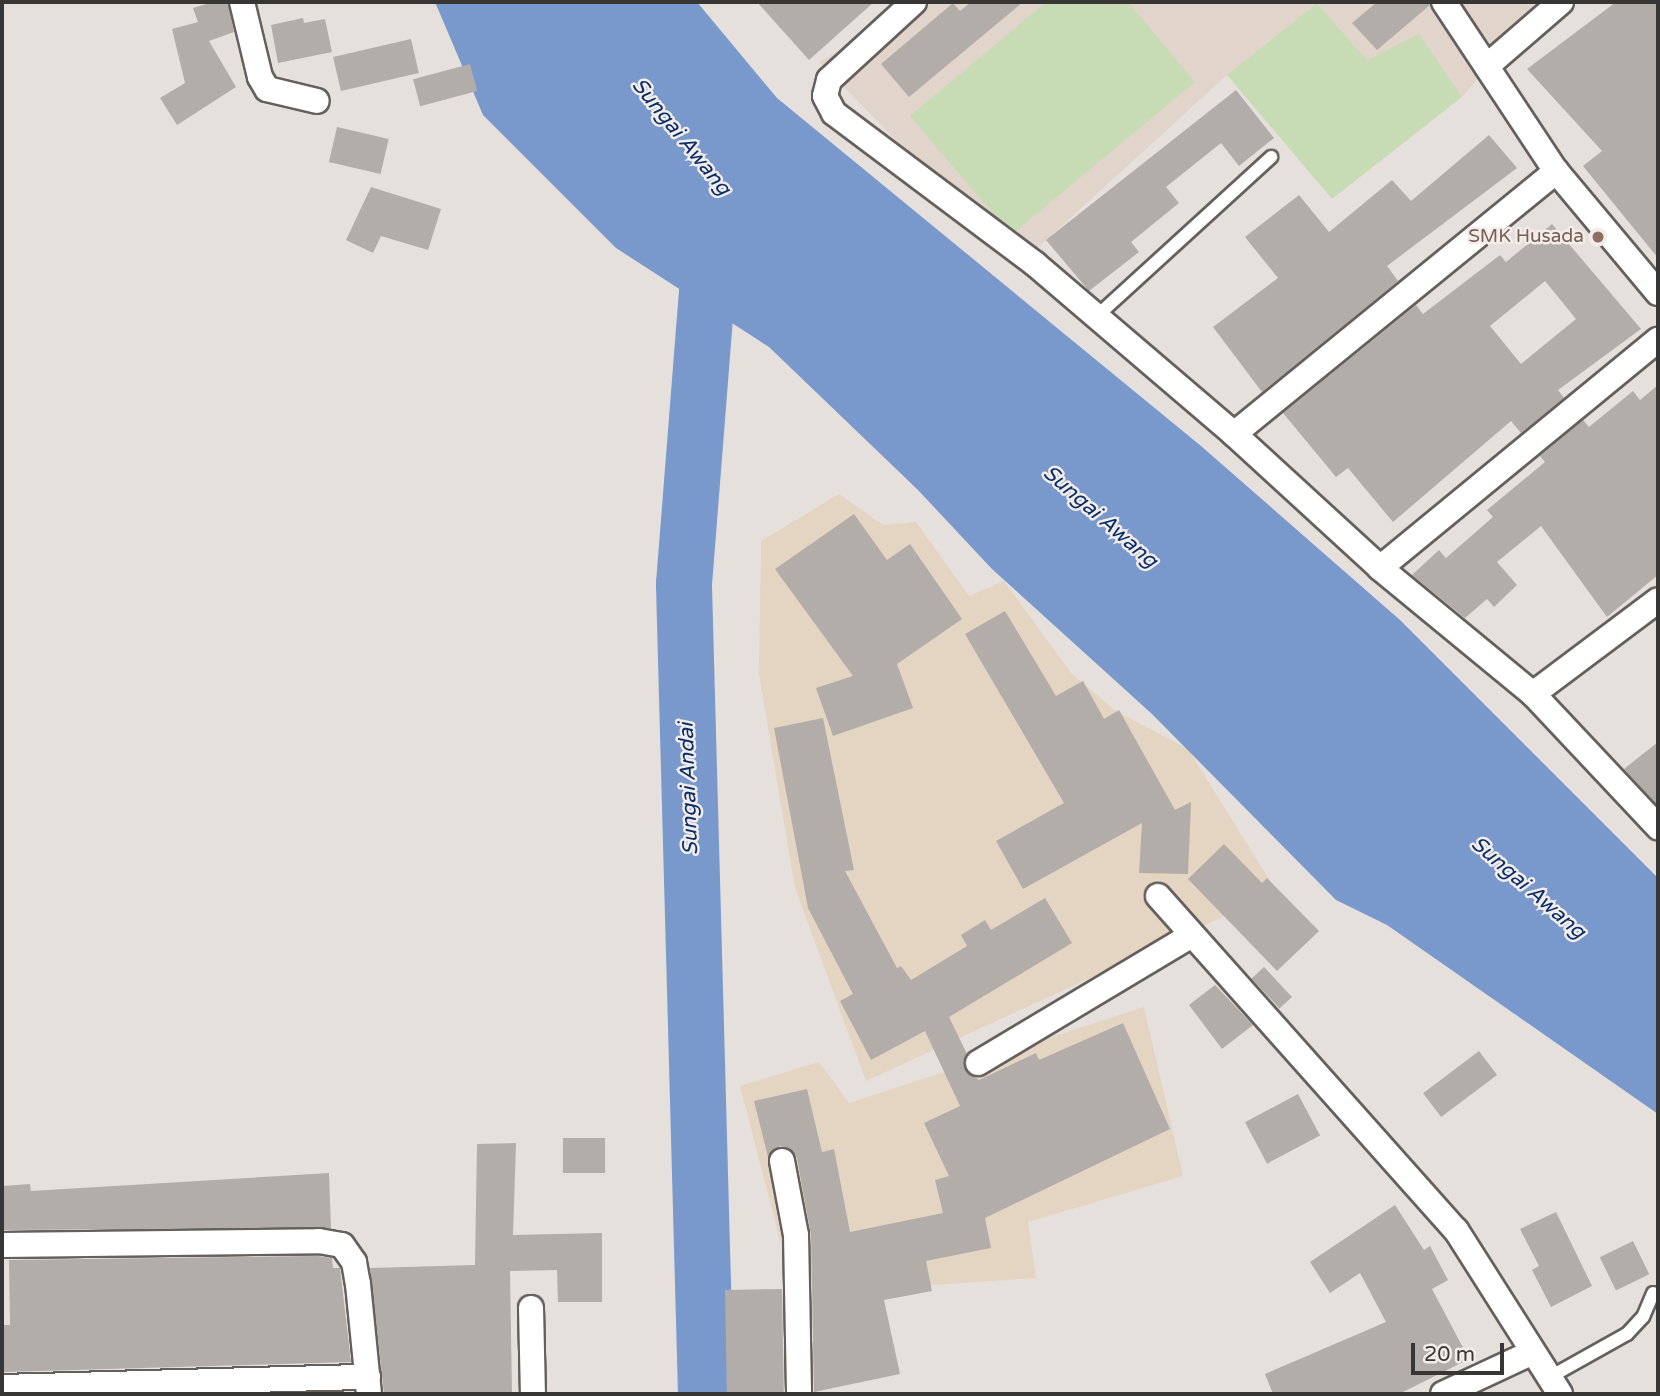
<!DOCTYPE html>
<style>
body{margin:0}
#map{position:relative;width:1660px;height:1396px;overflow:hidden;background:#e6e0dc;font-family:"Varela Round",sans-serif}
div>[style]{position:absolute}
[style*='--x']{left:calc(var(--x)*1px);top:calc(var(--y)*1px);width:calc(var(--w)*1px);rotate:calc(var(--a)*1deg)}
.built>*{inset:0;background:#e0d4cb}
.education>*{inset:0;background:#e4d4c2}
.green>*{inset:0;background:#c7dbb4}
.water>*{inset:0;background:#7998cc}
.river>*{height:56px;margin:-28px;padding:0 28px;transform-origin:28px;border-radius:28px;background:#7998cc}
.building>*{inset:0;background:#b2ada9;transform-origin:0 0}
.roads{filter:drop-shadow(2px 0 #65605d) drop-shadow(-2px 0 #65605d) drop-shadow(0 2px #65605d) drop-shadow(0 -2px #65605d)}
.service>*{height:12px;margin:-6px;padding:0 6px;transform-origin:6px;border-radius:6px;background:#fff}
.minor>*{height:24px;margin:-12px;padding:0 12px;transform-origin:12px;border-radius:12px;background:#fff}
.dots>*{width:19px;height:19px;translate:-50% -50%;box-sizing:border-box;border:4px solid #f3ede9;border-radius:50%}
span{translate:-50% -50%;white-space:nowrap;text-align:center;line-height:1.15;-webkit-text-stroke:5px #f3ede9;paint-order:stroke}
.education-label{font-size:19px;color:#785e54}
.right{translate:-100% -50%;text-align:right}
.water-label{font-size:21px;color:#082d6a;font-style:italic}
.frame{position:absolute;inset:0;border:4px solid #383634;pointer-events:none}
.scale{position:absolute;left:1411px;top:1343px;width:93px;height:32px;box-sizing:border-box;border:4px solid #383634;border-top:0;padding-left:9px;font-size:21px;line-height:24px;white-space:nowrap;color:#383634;-webkit-text-stroke:5px #f3ede9;paint-order:stroke}
</style>
<div id="map">
<div class="built">
<i style="clip-path:polygon(895px 2px,1545px 2px,1462px 97px,1419px 35px,1367px 60px,1317px 3px,1227px 75px,1019px 265px,819px 62px,844px 48px)"></i>
</div>
<div class="education">
<i style="clip-path:polygon(839px 494px,883px 525px,916px 522px,969px 596px,1004px 581px,1072px 674px,1116px 711px,1188px 749px,1277px 892px,866px 1081px,795px 888px,759px 674px,761px 541px)"></i>
<i style="clip-path:polygon(1144px 1007px,1183px 1176px,1028px 1222px,1036px 1278px,794px 1294px,740px 1086px,819px 1062px,849px 1103px)"></i>
</div>
<div class="green">
<i style="clip-path:polygon(1046px 2px,1128px 2px,1195px 82px,1011px 235px,910px 116px)"></i>
<i style="clip-path:polygon(1317px 3px,1367px 60px,1419px 34px,1462px 97px,1332px 199px,1227px 75px)"></i>
</div>
<div class="water">
<i style="clip-path:polygon(435px 2px,697px 2px,777px 98px,1201px 446px,1400px 620px,1658px 878px,1658px 1114px,1387px 925px,1336px 900px,1152px 714px,992px 569px,918px 490px,769px 347px,616px 248px,483px 115px)"></i>
</div>
<div class="river">
<i style="--x:706;--y:1394;--w:810;--a:-91.56"></i>
<i style="--x:684;--y:584;--w:356;--a:-85.5"></i>
</div>
<div class="building">
<i style="clip-path:polygon(213px 2px,228px 2px,234px 32px,209px 41px,236px 87px,177px 125px,160px 98px,185px 83px,172px 29px,198px 22px,193px 8px)"></i>
<i style="clip-path:polygon(757px 2px,874px 2px,809px 60px)"></i>
<i style="clip-path:polygon(971px 2px,1023px 2px,909px 97px,881px 64px,953px 3px,960px 11px)"></i>
<i style="clip-path:polygon(1377px 2px,1429px 2px,1430px 5px,1377px 50px,1352px 23px)"></i>
<i style="clip-path:polygon(1616px 2px,1658px 2px,1658px 258px,1583px 166px,1602px 151px,1527px 69px)"></i>
<i style="clip-path:polygon(303px 18px,304px 23px,325px 19px,332px 52px,278px 63px,271px 25px)"></i>
<i style="left:411px;top:39px;width:35px;height:80px;rotate:77deg"></i>
<i style="left:470px;top:64px;width:28px;height:59px;rotate:75deg"></i>
<i style="clip-path:polygon(1236px 90px,1274px 138px,1239px 166px,1221px 143px,1166px 187px,1179px 203px,1131px 242px,1139px 252px,1089px 291px,1046px 240px)"></i>
<i style="left:337px;top:127px;width:53px;height:36px;rotate:13deg"></i>
<i style="clip-path:polygon(1489px 135px,1517px 168px,1387px 266px,1398px 281px,1262px 392px,1213px 327px,1278px 278px,1245px 237px,1299px 195px,1329px 232px,1392px 180px,1411px 201px)"></i>
<i style="clip-path:polygon(371px 187px,441px 209px,428px 250px,381px 236px,373px 253px,346px 240px)"></i>
<i style="clip-path:polygon(evenodd,1552px 224px,1641px 329px,1558px 390px,1564px 398px,1521px 433px,1511px 421px,1393px 522px,1348px 468px,1336px 477px,1283px 413px,1416px 305px,1423px 314px,1500px 255px,1506px 262px,1552px 224px,1545px 281px,1576px 319px,1521px 364px,1490px 326px,1545px 281px)"></i>
<i style="clip-path:polygon(1658px 385px,1658px 575px,1607px 617px,1541px 526px,1497px 562px,1517px 585px,1494px 607px,1487px 599px,1465px 618px,1412px 575px,1439px 550px,1446px 558px,1493px 517px,1487px 510px,1545px 462px,1540px 456px,1583px 420px,1589px 427px,1633px 391px,1640px 400px)"></i>
<i style="clip-path:polygon(854px 514px,887px 560px,910px 544px,962px 619px,897px 664px,913px 708px,833px 736px,816px 688px,853px 676px,775px 569px)"></i>
<i style="clip-path:polygon(1005px 611px,1056px 696px,1083px 681px,1104px 719px,1119px 710px,1175px 810px,1191px 802px,1188px 874px,1139px 873px,1142px 823px,1023px 889px,996px 841px,1064px 803px,965px 634px)"></i>
<i style="clip-path:polygon(823px 718px,854px 870px,845px 871px,897px 968px,901px 966px,911px 980px,967px 946px,961px 935px,985px 920px,991px 930px,1045px 898px,1072px 943px,949px 1017px,967px 1054px,966px 1071px,979px 1080px,1036px 1053px,1039px 1060px,1123px 1023px,1170px 1129px,985px 1218px,991px 1248px,926px 1261px,932px 1291px,884px 1300px,900px 1374px,814px 1392px,811px 1235px,797px 1158px,793px 1151px,780px 1146px,768px 1157px,754px 1101px,807px 1089px,822px 1152px,834px 1149px,850px 1232px,943px 1213px,935px 1180px,949px 1176px,924px 1123px,960px 1106px,925px 1031px,871px 1060px,840px 1001px,853px 994px,808px 908px,774px 728px)"></i>
<i style="clip-path:polygon(1658px 742px,1658px 806px,1624px 769px)"></i>
<i style="clip-path:polygon(1224px 844px,1262px 883px,1267px 878px,1319px 931px,1277px 971px,1188px 879px)"></i>
<i style="left:1264px;top:967px;width:41px;height:17px;rotate:47deg"></i>
<i style="clip-path:polygon(1215px 985px,1253px 1025px,1222px 1049px,1189px 1005px)"></i>
<i style="left:1479px;top:1051px;width:30px;height:70px;rotate:53deg"></i>
<i style="left:1298px;top:1094px;width:47px;height:60px;rotate:62deg"></i>
<i style="left:563px;top:1138px;width:42px;height:35px"></i>
<i style="clip-path:polygon(516px 1143px,513px 1235px,602px 1233px,602px 1302px,558px 1302px,557px 1270px,510px 1271px,512px 1394px,384px 1394px,370px 1268px,475px 1265px,477px 1144px)"></i>
<i style="clip-path:polygon(329px 1173px,331px 1228px,2px 1230px,2px 1186px,30px 1184px,31px 1191px)"></i>
<i style="clip-path:polygon(1395px 1205px,1424px 1250px,1430px 1246px,1448px 1280px,1432px 1289px,1469px 1359px,1399px 1394px,1273px 1394px,1265px 1374px,1386px 1322px,1360px 1273px,1330px 1293px,1310px 1262px)"></i>
<i style="clip-path:polygon(1556px 1212px,1592px 1286px,1551px 1307px,1532px 1270px,1539px 1266px,1520px 1229px)"></i>
<i style="left:1633px;top:1241px;width:37px;height:37px;rotate:64deg"></i>
<i style="clip-path:polygon(318px 1256px,332px 1258px,333px 1268px,340px 1268px,351px 1362px,3px 1372px,3px 1325px,10px 1325px,9px 1260px)"></i>
<i style="left:782px;top:1289px;width:105px;height:57px;rotate:89deg"></i>
</div>
<div class="roads">
<div class="service">
<i style="--x:1097;--y:316;--w:236;--a:-42.4"></i>
<i style="--x:1550;--y:1377;--w:88;--a:-29.2"></i>
<i style="--x:1627;--y:1334;--w:23;--a:-47"></i>
<i style="--x:1643;--y:1317;--w:26;--a:-67"></i>
</div>
<div class="minor">
<i style="--x:242;--y:2;--w:77;--a:76.5"></i>
<i style="--x:260;--y:77;--w:14;--a:60"></i>
<i style="--x:267;--y:89;--w:51;--a:13.5"></i>
<i style="--x:914;--y:2;--w:115;--a:137.5"></i>
<i style="--x:829;--y:80;--w:16;--a:104"></i>
<i style="--x:825;--y:96;--w:19;--a:62"></i>
<i style="--x:834;--y:113;--w:251;--a:36.9"></i>
<i style="--x:1035;--y:264;--w:262;--a:40.5"></i>
<i style="--x:1234;--y:434;--w:198;--a:42.5"></i>
<i style="--x:1380;--y:568;--w:198;--a:39.5"></i>
<i style="--x:1533;--y:694;--w:183;--a:46.8"></i>
<i style="--x:1444;--y:2;--w:203;--a:56.5"></i>
<i style="--x:1556;--y:171;--w:159;--a:50.1"></i>
<i style="--x:1487;--y:66;--w:98;--a:-40.9"></i>
<i style="--x:1234;--y:434;--w:416;--a:-39.2"></i>
<i style="--x:1380;--y:568;--w:360;--a:-39.4"></i>
<i style="--x:1533;--y:694;--w:156;--a:-36.9"></i>
<i style="--x:1158;--y:896;--w:448;--a:48.3"></i>
<i style="--x:1456;--y:1230;--w:194;--a:57.6"></i>
<i style="--x:978;--y:1063;--w:249;--a:-30.9"></i>
<i style="--x:782;--y:1161;--w:75;--a:79.3"></i>
<i style="--x:796;--y:1235;--w:159;--a:88.9"></i>
<i style="--x:2;--y:1245;--w:317;--a:-0.7"></i>
<i style="--x:319;--y:1241;--w:23;--a:10"></i>
<i style="--x:342;--y:1245;--w:21;--a:55"></i>
<i style="--x:354;--y:1262;--w:22;--a:80"></i>
<i style="--x:358;--y:1284;--w:111;--a:84.3"></i>
<i style="--x:531;--y:1308;--w:86;--a:88.7"></i>
<i style="--x:2;--y:1387;--w:366;--a:-1.6"></i>
<i style="--x:1443;--y:1394;--w:99;--a:-25"></i>
</div>
</div>
<div class="dots">
<i style="left:1598px;top:237px;background:#8d6e63"></i>
</div>
<div class="education-label">
<span class="right" style="left:1584px;top:237px">SMK Husada</span>
</div>
<div class="water-label">
<span style="left:681px;top:137px;rotate:51deg">Sungai Awang</span>
<span style="left:1100px;top:517px;rotate:41deg">Sungai Awang</span>
<span style="left:689px;top:789px;rotate:-92deg">Sungai Andai</span>
<span style="left:1528px;top:888px;rotate:41deg">Sungai Awang</span>
</div>
<div class="frame"></div>
<div class="scale">20 m</div>
</div>
